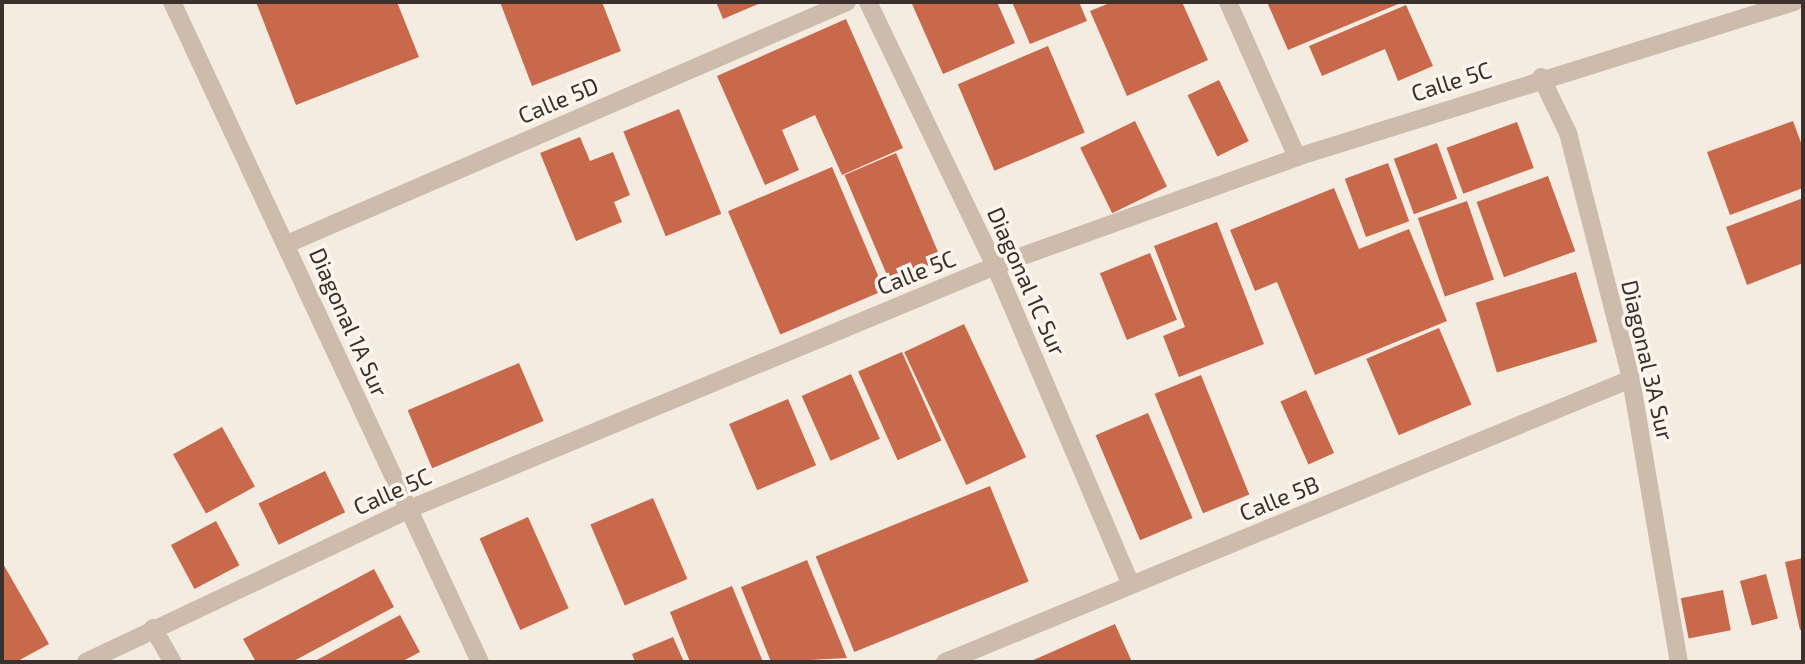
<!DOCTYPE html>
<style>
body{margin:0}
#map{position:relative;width:1805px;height:664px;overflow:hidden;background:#f4ebe1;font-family:"Exo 2",sans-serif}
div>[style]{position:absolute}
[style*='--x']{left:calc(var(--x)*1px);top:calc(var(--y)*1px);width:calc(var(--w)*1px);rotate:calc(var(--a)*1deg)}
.building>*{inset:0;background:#c8694b;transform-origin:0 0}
.minor>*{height:18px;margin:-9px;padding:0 9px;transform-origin:9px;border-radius:9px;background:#cdbbac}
span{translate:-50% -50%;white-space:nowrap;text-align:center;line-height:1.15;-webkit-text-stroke:7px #fbf5ee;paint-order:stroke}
.street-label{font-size:23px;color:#3b302b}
.frame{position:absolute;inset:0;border:4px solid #3b302b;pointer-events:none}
</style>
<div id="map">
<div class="building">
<i style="clip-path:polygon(256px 2px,397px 2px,419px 57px,296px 105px)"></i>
<i style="clip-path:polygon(500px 2px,602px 2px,621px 51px,532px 86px)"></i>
<i style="clip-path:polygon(716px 2px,763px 2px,723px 19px)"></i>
<i style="clip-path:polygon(997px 2px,1015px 43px,943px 74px,912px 4px)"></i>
<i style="clip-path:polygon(1012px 2px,1079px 2px,1087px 21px,1030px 44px)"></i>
<i style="clip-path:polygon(1112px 2px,1182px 2px,1208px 60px,1127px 96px,1090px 11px)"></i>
<i style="clip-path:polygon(1267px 2px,1403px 2px,1288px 50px)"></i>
<i style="clip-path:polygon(1406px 5px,1433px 66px,1398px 81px,1385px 49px,1322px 76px,1309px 46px)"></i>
<i style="clip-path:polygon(846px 19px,903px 148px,842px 175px,815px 115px,782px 130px,799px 170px,765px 185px,717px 76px)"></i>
<i style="left:1048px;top:46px;width:94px;height:98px;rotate:67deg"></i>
<i style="left:1219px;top:80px;width:68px;height:35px;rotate:64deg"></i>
<i style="left:679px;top:109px;width:113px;height:60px;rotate:68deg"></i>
<i style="left:1135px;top:121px;width:73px;height:61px;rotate:64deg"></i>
<i style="clip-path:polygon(1793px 121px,1803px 148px,1803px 188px,1730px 215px,1707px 152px)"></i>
<i style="left:1517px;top:122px;width:49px;height:75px;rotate:70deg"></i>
<i style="clip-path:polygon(580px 137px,590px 161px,613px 152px,630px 195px,614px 202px,622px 222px,576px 241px,540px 153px)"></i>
<i style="left:1437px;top:143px;width:59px;height:46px;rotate:70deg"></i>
<i style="left:896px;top:153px;width:116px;height:56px;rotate:67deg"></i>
<i style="left:1388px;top:163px;width:62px;height:46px;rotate:70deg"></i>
<i style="left:832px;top:167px;width:134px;height:113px;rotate:67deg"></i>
<i style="left:1548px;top:176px;width:80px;height:76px;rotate:70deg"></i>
<i style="clip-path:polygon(1334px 188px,1359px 249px,1409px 229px,1447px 321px,1315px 375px,1277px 282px,1255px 291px,1230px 230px)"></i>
<i style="clip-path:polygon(1803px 198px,1803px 263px,1747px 285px,1726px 227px)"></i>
<i style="left:1467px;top:201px;width:83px;height:52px;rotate:71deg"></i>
<i style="clip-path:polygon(1217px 222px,1264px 344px,1179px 377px,1163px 336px,1185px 327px,1154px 246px)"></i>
<i style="left:1150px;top:253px;width:72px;height:54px;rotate:68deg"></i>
<i style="left:1576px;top:272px;width:73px;height:105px;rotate:73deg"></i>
<i style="left:964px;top:324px;width:147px;height:66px;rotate:65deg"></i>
<i style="left:1439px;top:328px;width:83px;height:79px;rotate:67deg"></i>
<i style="left:902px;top:352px;width:97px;height:48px;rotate:66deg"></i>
<i style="left:519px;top:363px;width:63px;height:121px;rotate:67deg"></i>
<i style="left:851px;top:374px;width:71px;height:54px;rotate:66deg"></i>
<i style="left:1201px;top:375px;width:129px;height:50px;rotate:68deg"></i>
<i style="left:1306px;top:390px;width:69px;height:28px;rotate:66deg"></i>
<i style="left:788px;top:399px;width:72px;height:64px;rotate:67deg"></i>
<i style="left:1148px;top:413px;width:114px;height:57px;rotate:67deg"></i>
<i style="left:222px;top:427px;width:68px;height:56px;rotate:61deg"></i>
<i style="left:325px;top:471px;width:46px;height:74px;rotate:64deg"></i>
<i style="left:990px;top:486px;width:103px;height:188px;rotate:68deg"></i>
<i style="left:653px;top:498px;width:88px;height:68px;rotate:67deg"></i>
<i style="left:528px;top:517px;width:100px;height:53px;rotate:66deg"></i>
<i style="left:216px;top:521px;width:50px;height:51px;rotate:62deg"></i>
<i style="clip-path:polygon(1803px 558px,1803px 629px,1800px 630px,1785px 562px)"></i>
<i style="clip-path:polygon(807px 560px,847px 658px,771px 662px,741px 587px)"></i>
<i style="clip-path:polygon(2px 562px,49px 644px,16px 662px,2px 662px)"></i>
<i style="clip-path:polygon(374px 569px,394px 607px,292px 662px,256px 662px,243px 639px)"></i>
<i style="left:1766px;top:574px;width:46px;height:27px;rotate:75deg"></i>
<i style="clip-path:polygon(732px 586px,763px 662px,690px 662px,670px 612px)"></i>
<i style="left:1723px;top:590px;width:41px;height:43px;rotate:79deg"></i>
<i style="clip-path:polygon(400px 615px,420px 652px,401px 662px,313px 662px)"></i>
<i style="clip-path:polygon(1115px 624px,1132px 662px,1029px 662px)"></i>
<i style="clip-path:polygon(673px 637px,684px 662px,635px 662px,632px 654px)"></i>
</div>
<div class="minor">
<i style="--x:172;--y:2;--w:728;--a:64.98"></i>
<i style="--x:868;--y:2;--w:293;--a:64.3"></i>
<i style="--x:995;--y:266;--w:347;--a:66.9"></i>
<i style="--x:1228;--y:2;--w:170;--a:66"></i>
<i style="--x:1541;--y:77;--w:62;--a:64.3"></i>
<i style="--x:1568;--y:133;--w:254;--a:75.6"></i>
<i style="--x:1631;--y:379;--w:287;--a:80.4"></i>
<i style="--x:287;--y:244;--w:610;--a:-23.37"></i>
<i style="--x:153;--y:628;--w:39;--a:60"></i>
<i style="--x:86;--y:662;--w:355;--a:-25.3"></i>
<i style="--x:407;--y:510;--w:637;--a:-22.54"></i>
<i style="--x:995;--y:266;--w:321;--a:-19.8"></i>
<i style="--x:1297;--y:157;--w:521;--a:-17.32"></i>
<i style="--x:945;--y:662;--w:742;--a:-22.42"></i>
</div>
<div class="street-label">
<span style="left:1451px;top:81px;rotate:-18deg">Calle 5C</span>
<span style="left:558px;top:100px;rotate:-23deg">Calle 5D</span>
<span style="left:916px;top:272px;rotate:-22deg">Calle 5C</span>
<span style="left:1027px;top:281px;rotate:66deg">Diagonal 1C Sur</span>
<span style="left:349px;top:322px;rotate:66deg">Diagonal 1A Sur</span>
<span style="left:1648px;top:360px;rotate:77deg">Diagonal 3A Sur</span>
<span style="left:392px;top:491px;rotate:-24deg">Calle 5C</span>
<span style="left:1279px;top:498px;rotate:-22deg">Calle 5B</span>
</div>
<div class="frame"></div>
</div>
